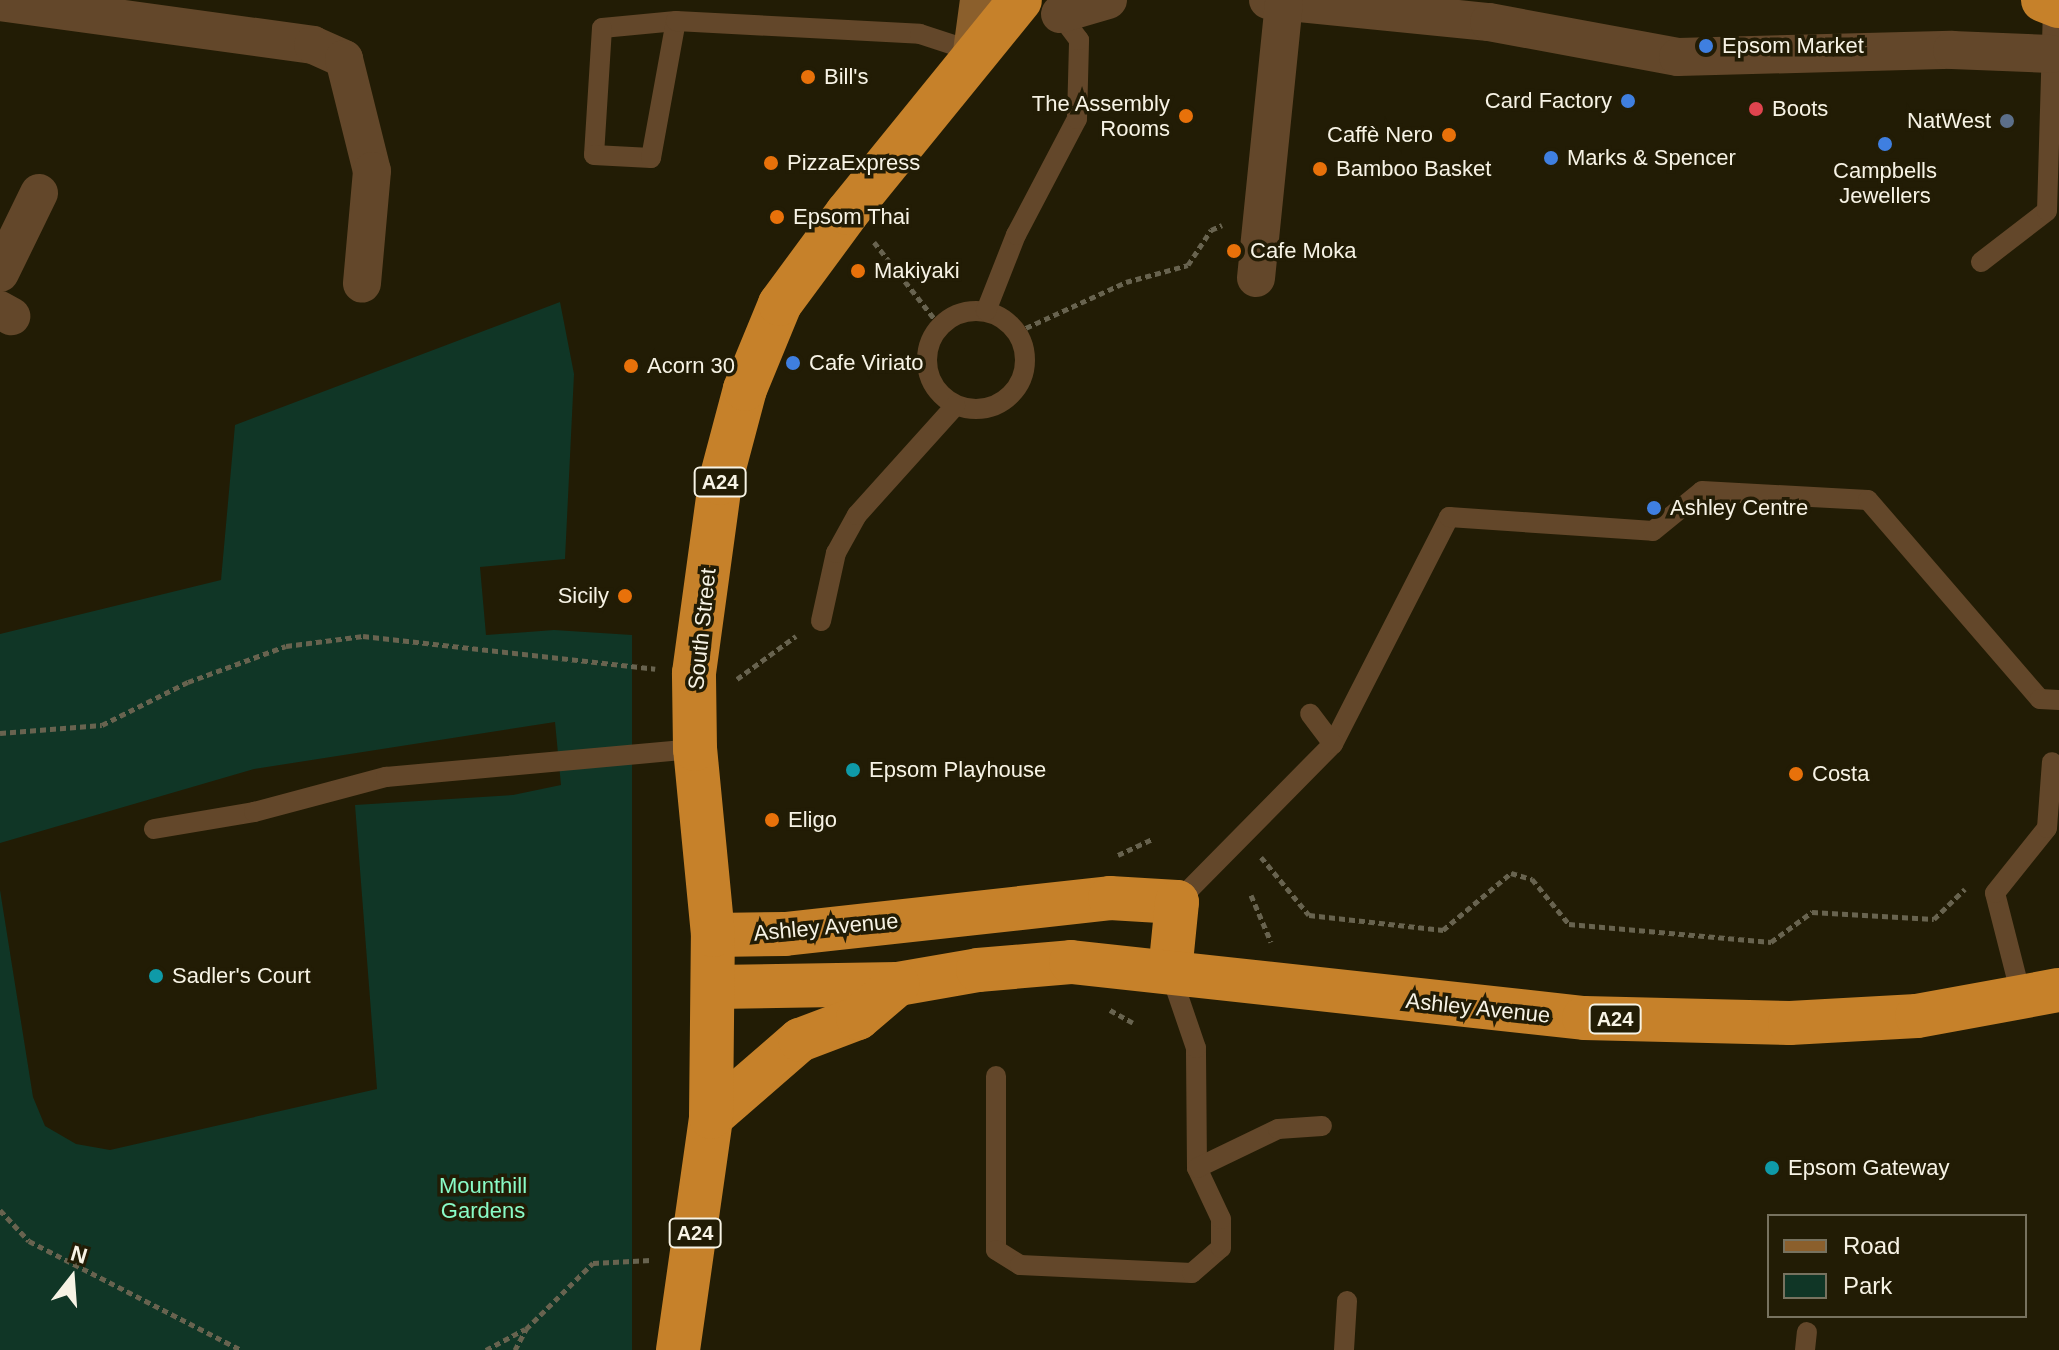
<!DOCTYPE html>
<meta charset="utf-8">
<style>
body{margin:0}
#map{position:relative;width:2059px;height:1350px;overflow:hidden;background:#221c05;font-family:Arial,sans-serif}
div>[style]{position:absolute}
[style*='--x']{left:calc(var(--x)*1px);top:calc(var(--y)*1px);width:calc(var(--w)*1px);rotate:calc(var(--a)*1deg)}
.green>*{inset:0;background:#103626}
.path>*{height:5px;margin-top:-2.5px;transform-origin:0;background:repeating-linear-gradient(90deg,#68634f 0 6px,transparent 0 10px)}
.lane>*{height:20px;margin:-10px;padding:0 10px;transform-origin:10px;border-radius:10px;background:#63472a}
.lane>.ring{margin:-10px;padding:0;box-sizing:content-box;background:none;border:20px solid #63472a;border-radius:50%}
.street>*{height:38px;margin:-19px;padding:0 19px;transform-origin:19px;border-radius:19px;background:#63472a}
.secondary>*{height:44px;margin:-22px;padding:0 22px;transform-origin:22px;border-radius:22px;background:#8b5f2c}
.highway>*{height:44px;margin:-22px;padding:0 22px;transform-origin:22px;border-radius:22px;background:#c6812a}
.dots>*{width:22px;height:22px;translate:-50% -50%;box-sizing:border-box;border:4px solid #221c05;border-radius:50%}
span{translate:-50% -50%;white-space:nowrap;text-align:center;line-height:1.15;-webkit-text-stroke:7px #221c05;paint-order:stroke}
.shield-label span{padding:2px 6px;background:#221c05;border:2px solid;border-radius:6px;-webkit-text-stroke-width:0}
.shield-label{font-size:20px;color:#f7f3e5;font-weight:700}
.poi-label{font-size:22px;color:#f7f3e5}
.left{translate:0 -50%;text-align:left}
.right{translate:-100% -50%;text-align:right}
.street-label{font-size:22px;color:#f7f3e5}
.park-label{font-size:22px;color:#89fbc7}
.legend{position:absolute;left:1767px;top:1214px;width:260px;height:104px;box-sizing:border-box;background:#221c05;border:2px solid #77725f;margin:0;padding:10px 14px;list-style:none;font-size:24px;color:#f7f3e5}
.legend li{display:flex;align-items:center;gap:16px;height:40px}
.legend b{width:40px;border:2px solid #77725f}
.north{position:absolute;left:32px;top:1238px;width:80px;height:80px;-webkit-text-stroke:6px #221c05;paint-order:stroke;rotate:17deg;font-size:22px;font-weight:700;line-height:32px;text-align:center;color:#f7f3e5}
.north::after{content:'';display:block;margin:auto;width:28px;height:36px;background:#f7f3e5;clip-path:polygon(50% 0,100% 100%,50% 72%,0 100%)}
</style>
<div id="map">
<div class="green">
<i style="clip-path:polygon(560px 302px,574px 374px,565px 559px,480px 567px,486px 635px,554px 630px,632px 635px,632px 1350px,0 1350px,0 890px,33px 1097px,45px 1126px,76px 1144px,110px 1150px,377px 1089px,355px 805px,513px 795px,561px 785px,555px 722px,254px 769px,0 843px,0 634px,221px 580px,235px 425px)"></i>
</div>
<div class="path">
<i style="--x:874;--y:242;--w:107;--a:51.8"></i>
<i style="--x:1017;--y:332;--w:120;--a:-24.6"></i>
<i style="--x:1126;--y:282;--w:64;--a:-15.3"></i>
<i style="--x:1188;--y:265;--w:42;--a:-56.7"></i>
<i style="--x:1211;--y:230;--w:12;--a:-24"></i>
<i style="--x:737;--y:679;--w:73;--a:-36.1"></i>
<i style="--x:0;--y:733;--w:102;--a:-4.5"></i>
<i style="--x:102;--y:725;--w:96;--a:-26.6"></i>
<i style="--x:188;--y:682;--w:104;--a:-20.2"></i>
<i style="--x:286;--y:646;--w:78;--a:-7.4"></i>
<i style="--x:363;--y:636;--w:294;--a:6.4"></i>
<i style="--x:1118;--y:855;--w:38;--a:-25"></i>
<i style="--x:1261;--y:857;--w:75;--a:50.4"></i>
<i style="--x:1309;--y:915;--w:135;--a:6.4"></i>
<i style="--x:1443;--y:930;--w:89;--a:-40"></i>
<i style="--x:1511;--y:873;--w:22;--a:16"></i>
<i style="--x:1532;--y:879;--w:58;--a:50.6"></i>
<i style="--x:1569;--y:924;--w:203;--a:5.1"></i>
<i style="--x:1771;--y:942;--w:51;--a:-36.2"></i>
<i style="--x:1812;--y:912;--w:122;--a:3.3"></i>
<i style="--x:1934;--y:919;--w:43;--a:-44.1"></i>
<i style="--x:1251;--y:895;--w:51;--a:66.9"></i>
<i style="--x:1110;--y:1010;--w:26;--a:29"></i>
<i style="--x:0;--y:1210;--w:42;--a:46.9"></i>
<i style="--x:29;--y:1241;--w:238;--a:27.2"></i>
<i style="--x:486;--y:1350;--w:44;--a:-28.3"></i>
<i style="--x:515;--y:1350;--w:24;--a:-62"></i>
<i style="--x:526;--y:1329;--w:94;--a:-44.6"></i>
<i style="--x:593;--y:1263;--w:58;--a:-3"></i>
</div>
<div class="lane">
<i style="--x:676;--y:21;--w:74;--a:174.6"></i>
<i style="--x:602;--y:28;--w:127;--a:93.6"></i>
<i style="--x:594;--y:155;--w:57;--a:3"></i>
<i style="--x:651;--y:158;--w:139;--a:-79.7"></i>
<i style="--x:676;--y:21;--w:244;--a:3"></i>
<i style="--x:920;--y:34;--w:58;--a:18.1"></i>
<i style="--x:1981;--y:262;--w:83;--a:-37.7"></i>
<i style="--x:2047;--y:211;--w:207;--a:-88.3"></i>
<i class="ring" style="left:927px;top:311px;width:78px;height:78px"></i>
<i style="--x:986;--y:311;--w:82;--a:-68.5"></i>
<i style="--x:1016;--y:235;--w:131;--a:-62.3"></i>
<i style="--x:1077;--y:119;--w:79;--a:-88.5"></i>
<i style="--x:1079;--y:40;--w:39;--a:-127"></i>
<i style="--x:821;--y:621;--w:70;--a:-77.6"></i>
<i style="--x:836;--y:553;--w:43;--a:-61.1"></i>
<i style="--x:857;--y:515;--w:147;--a:-48"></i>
<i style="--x:1333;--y:744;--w:255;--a:-62.9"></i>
<i style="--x:1449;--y:517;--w:204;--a:3.9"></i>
<i style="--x:1653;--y:531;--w:63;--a:-39.2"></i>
<i style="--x:1702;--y:491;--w:166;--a:3.1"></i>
<i style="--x:1868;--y:500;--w:263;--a:49.2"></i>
<i style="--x:2040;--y:699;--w:19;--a:3"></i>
<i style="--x:154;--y:829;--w:101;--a:-9.6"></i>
<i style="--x:254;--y:812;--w:137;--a:-14.9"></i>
<i style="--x:386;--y:777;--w:310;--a:-5.2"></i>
<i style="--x:1177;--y:902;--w:222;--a:-45.4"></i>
<i style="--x:1333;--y:744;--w:38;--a:-127"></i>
<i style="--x:2021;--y:995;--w:105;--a:-104.3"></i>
<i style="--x:1995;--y:893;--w:83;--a:-51.3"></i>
<i style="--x:2047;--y:828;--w:66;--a:-85.7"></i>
<i style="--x:996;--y:1076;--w:174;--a:90"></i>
<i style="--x:996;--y:1250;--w:28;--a:32"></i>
<i style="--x:1020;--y:1265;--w:172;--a:2.7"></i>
<i style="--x:1192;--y:1273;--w:38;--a:-41"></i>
<i style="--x:1221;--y:1248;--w:29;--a:-90"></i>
<i style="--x:1221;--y:1219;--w:56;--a:-115.2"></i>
<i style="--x:1197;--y:1168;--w:120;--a:-90.5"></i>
<i style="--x:1196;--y:1048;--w:80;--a:-108.9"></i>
<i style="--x:1197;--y:1168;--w:90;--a:-25.7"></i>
<i style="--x:1278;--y:1129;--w:44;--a:-3.9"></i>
<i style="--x:1344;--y:1350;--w:49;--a:-86.5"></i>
<i style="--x:1805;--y:1350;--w:18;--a:-84"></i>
</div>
<div class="street">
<i style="--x:1268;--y:0;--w:222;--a:5.7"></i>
<i style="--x:1489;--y:22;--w:192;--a:10.5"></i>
<i style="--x:1678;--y:57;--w:274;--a:-1.5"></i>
<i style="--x:1952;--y:50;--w:99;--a:2.3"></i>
<i style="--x:0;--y:2;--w:316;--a:7.8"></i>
<i style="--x:313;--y:45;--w:34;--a:24"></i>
<i style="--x:344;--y:59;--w:115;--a:76"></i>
<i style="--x:372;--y:171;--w:113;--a:95.1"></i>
<i style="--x:1060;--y:14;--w:50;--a:-16.3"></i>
<i style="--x:0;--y:273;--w:89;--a:-64"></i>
<i style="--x:1256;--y:278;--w:277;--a:-84.2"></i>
<i style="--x:0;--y:310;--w:13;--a:29"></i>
</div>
<div class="secondary">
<i style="--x:975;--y:52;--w:52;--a:-82.3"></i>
</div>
<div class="highway">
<i style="--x:2043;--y:0;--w:17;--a:21"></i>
<i style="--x:713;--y:935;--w:72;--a:-0.8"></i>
<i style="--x:785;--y:934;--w:327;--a:-6.3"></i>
<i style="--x:1110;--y:898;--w:67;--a:3.4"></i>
<i style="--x:1177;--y:902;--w:70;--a:95.7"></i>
<i style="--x:714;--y:987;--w:184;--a:-0.9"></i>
<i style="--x:898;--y:984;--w:81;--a:-9.9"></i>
<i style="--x:978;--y:970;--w:93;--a:-4.9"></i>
<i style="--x:1071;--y:962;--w:516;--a:6.23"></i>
<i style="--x:1584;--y:1018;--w:206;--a:1.4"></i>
<i style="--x:1790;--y:1023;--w:127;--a:-3.2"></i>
<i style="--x:1917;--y:1016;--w:144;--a:-10.4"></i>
<i style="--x:711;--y:1117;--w:118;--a:-40.9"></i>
<i style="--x:800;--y:1040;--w:62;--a:-20.8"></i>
<i style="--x:858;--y:1018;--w:52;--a:-40.4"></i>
<i style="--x:678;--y:1350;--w:235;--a:-81.9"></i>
<i style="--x:711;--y:1117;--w:182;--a:-89.4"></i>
<i style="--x:713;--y:935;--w:187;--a:-95.5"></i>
<i style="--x:695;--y:749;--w:76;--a:-90.8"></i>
<i style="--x:694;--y:673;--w:192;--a:-82.2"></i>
<i style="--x:720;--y:483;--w:97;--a:-75.1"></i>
<i style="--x:745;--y:389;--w:92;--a:-67.6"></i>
<i style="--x:780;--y:304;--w:113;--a:-53.6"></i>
<i style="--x:847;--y:213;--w:274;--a:-50.9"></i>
</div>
<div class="dots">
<i style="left:1706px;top:46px;background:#3f7fe0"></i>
<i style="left:808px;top:77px;background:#e8710a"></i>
<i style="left:1628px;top:101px;background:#3f7fe0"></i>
<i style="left:1756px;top:109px;background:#e0444e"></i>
<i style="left:1186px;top:116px;background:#e8710a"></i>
<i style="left:2007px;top:121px;background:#5c6f8a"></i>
<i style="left:1449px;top:135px;background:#e8710a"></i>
<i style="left:1885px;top:144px;background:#3f7fe0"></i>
<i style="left:1551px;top:158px;background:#3f7fe0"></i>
<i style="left:771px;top:163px;background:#e8710a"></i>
<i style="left:1320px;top:169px;background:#e8710a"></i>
<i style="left:777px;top:217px;background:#e8710a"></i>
<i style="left:1234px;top:251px;background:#e8710a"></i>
<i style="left:858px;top:271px;background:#e8710a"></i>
<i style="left:793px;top:363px;background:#3f7fe0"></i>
<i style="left:631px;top:366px;background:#e8710a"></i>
<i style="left:1654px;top:508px;background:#3f7fe0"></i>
<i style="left:625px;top:596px;background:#e8710a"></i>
<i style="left:853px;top:770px;background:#0f9aa8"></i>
<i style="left:1796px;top:774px;background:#e8710a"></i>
<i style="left:772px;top:820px;background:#e8710a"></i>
<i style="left:156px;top:976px;background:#0f9aa8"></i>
<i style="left:1772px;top:1168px;background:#0f9aa8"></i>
</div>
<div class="shield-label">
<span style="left:720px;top:482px">A24</span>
<span style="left:1615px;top:1019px">A24</span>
<span style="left:695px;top:1233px">A24</span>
</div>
<div class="poi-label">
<span class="left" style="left:1722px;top:46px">Epsom Market</span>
<span class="left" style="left:824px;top:77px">Bill's</span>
<span class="right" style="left:1612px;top:101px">Card Factory</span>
<span class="right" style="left:1170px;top:116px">The Assembly<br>Rooms</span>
<span class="left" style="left:1772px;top:109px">Boots</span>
<span class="right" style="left:1991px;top:121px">NatWest</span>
<span class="right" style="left:1433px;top:135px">Caffè Nero</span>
<span class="left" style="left:1567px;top:158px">Marks &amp; Spencer</span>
<span class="left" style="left:787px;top:163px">PizzaExpress</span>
<span class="left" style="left:1336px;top:169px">Bamboo Basket</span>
<span style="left:1885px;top:183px">Campbells<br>Jewellers</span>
<span class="left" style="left:793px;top:217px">Epsom Thai</span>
<span class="left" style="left:1250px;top:251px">Cafe Moka</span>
<span class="left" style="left:874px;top:271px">Makiyaki</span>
<span class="left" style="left:809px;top:363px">Cafe Viriato</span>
<span class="left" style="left:647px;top:366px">Acorn 30</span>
<span class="left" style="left:1670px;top:508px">Ashley Centre</span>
<span class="right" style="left:609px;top:596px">Sicily</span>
<span class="left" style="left:869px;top:770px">Epsom Playhouse</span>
<span class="left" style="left:1812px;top:774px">Costa</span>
<span class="left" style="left:788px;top:820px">Eligo</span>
<span class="left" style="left:172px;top:976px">Sadler's Court</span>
<span class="left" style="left:1788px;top:1168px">Epsom Gateway</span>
</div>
<div class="street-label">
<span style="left:702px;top:629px;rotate:-84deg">South Street</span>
<span style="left:826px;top:927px;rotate:-5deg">Ashley Avenue</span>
<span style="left:1478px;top:1008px;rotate:6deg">Ashley Avenue</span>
</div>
<div class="park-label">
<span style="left:483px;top:1198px">Mounthill<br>Gardens</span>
</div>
<ul class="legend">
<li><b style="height:10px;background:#8b5f2c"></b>Road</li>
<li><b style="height:22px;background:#103626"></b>Park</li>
</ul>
<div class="north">N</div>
</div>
